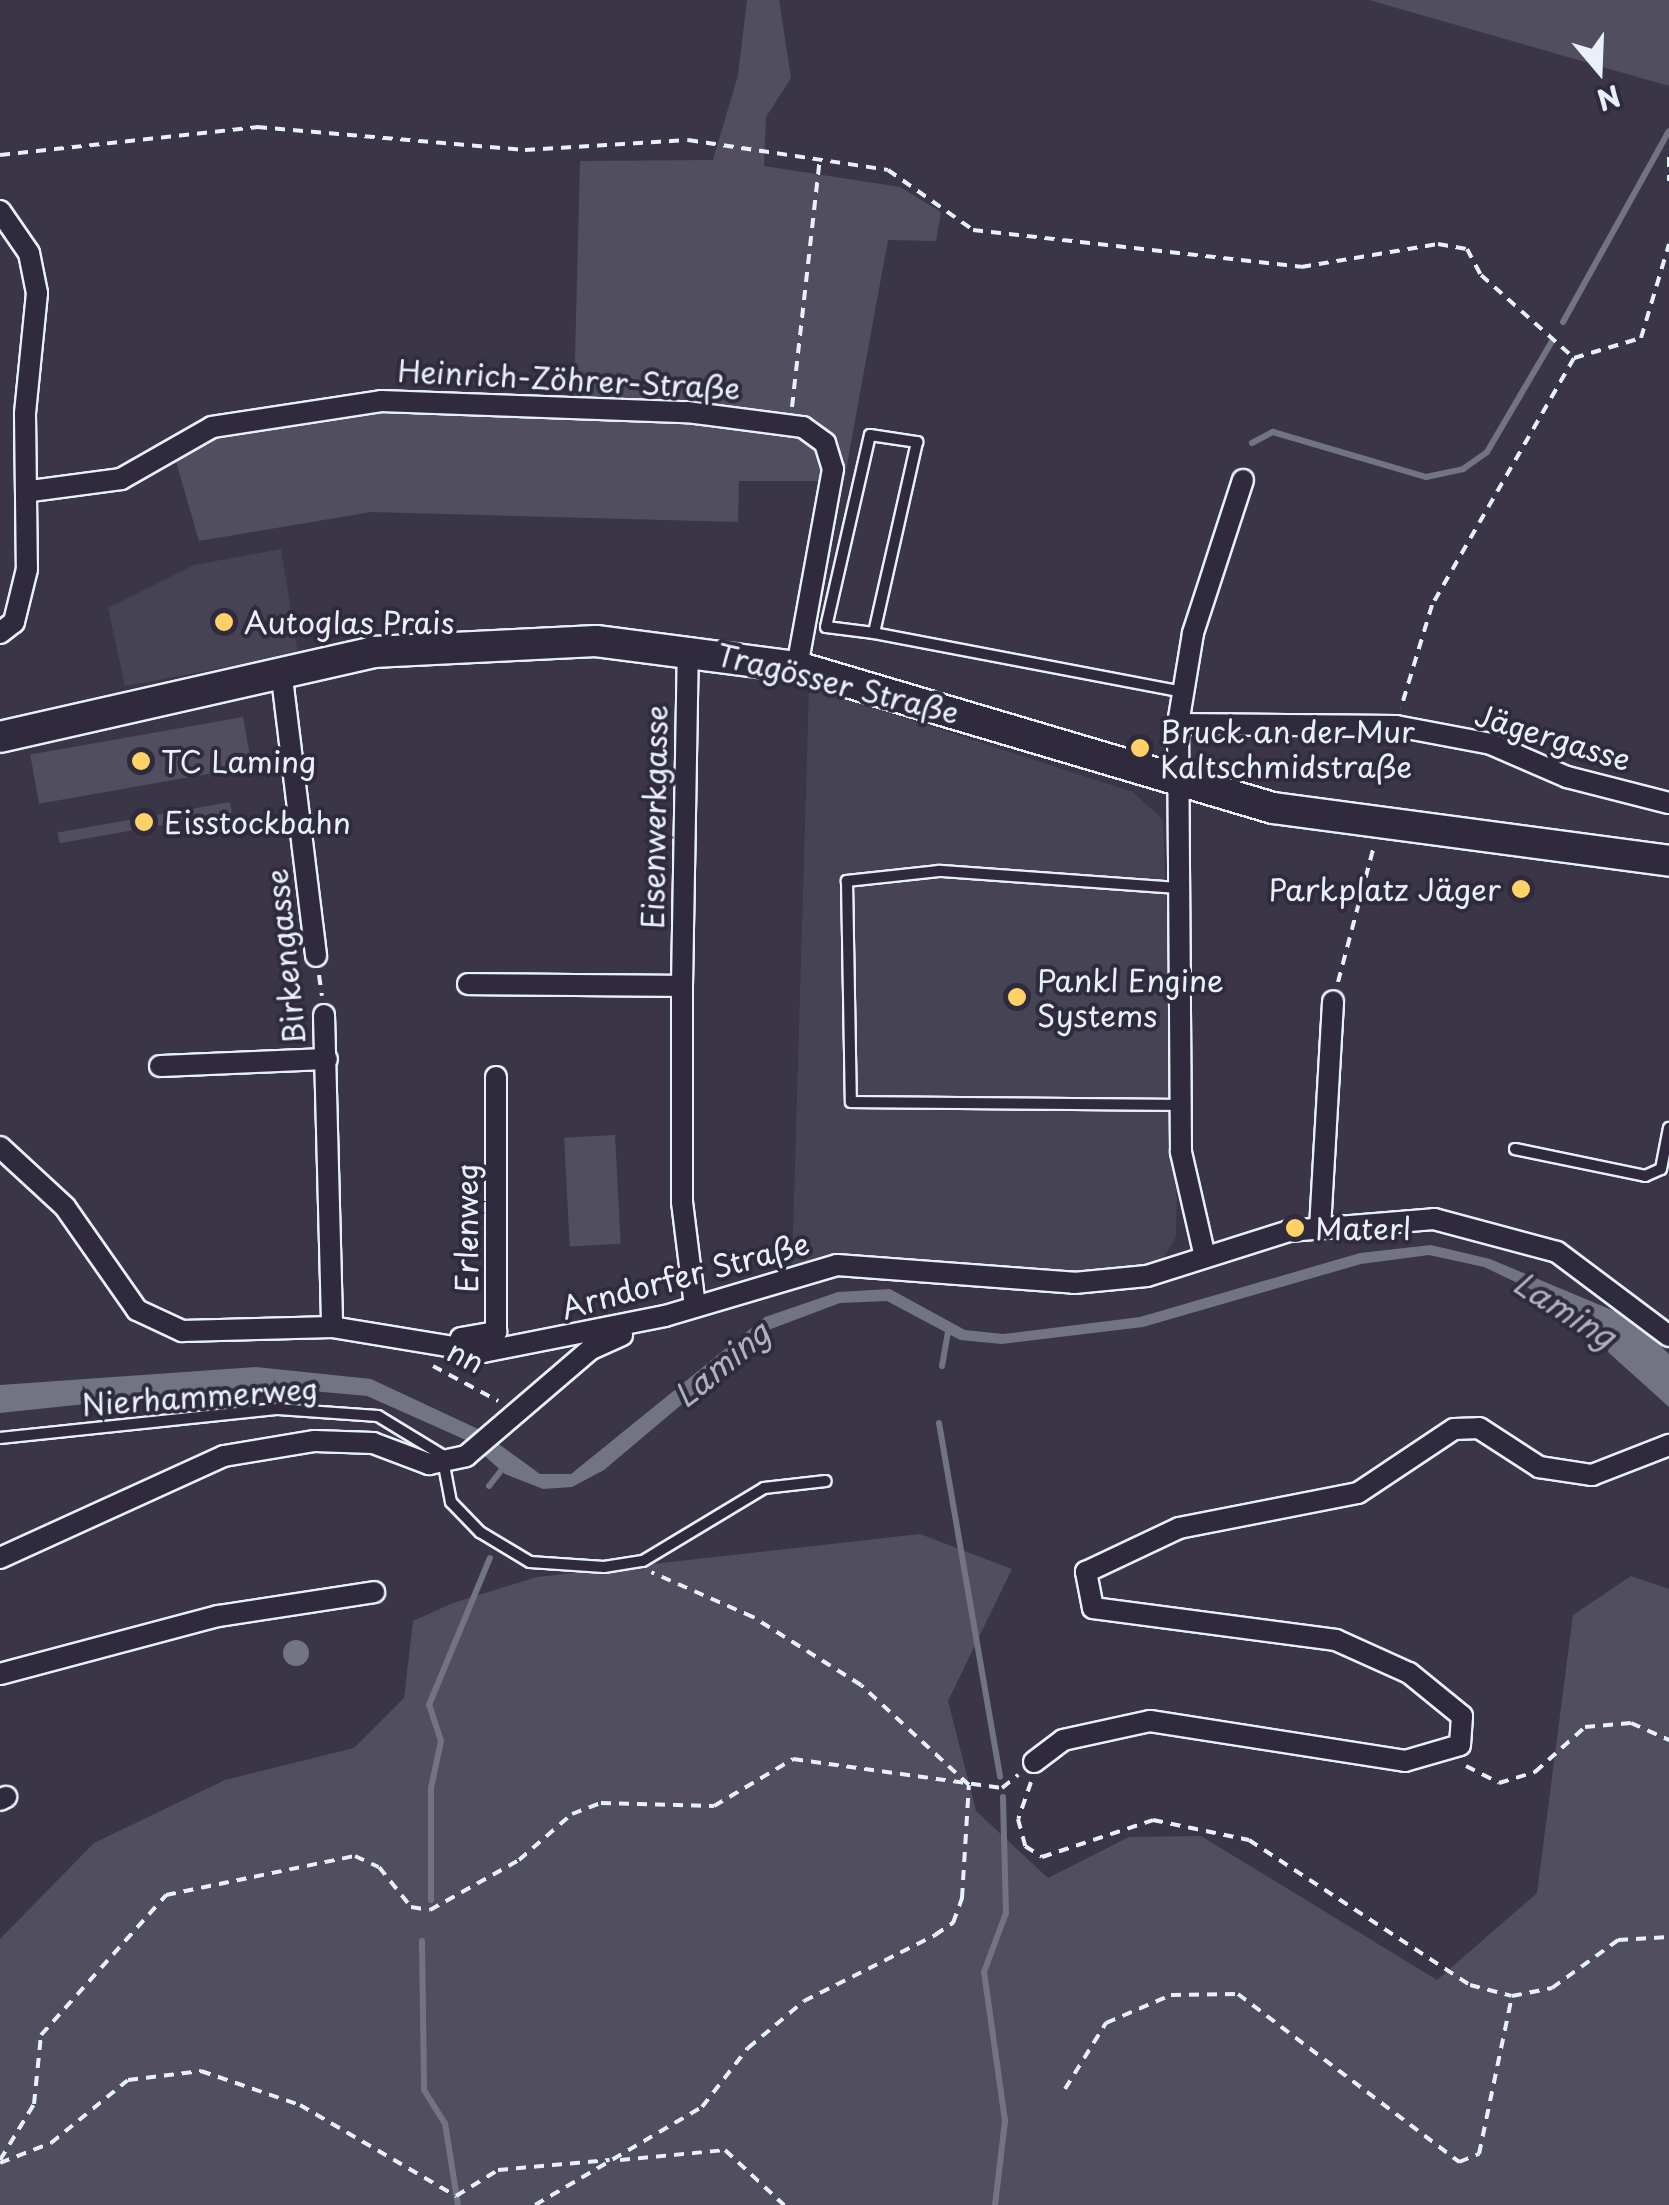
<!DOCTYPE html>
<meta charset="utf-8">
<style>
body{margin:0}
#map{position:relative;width:1669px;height:2205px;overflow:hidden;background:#3a3648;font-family:"Playpen Sans",sans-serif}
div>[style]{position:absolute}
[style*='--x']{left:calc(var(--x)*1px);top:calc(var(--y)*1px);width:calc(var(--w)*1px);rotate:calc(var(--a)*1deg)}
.built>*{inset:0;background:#464354}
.green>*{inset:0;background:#504e5f;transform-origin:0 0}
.water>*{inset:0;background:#737482}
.round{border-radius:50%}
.stream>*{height:6px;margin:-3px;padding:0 3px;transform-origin:3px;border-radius:3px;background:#737482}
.path>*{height:4px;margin-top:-2px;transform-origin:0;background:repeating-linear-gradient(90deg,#e8f1f8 0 10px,transparent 0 18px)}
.roads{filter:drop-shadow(2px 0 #e8f1f8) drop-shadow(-2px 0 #e8f1f8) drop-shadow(0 2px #e8f1f8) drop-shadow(0 -2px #e8f1f8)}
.lane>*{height:10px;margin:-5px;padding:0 5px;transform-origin:5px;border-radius:5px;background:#2f2a3d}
.street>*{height:20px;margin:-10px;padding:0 10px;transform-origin:10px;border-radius:10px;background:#2f2a3d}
.secondary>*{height:30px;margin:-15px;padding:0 15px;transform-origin:15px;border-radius:15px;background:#2f2a3d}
.dots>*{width:28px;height:28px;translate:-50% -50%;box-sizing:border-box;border:5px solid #2f2a3d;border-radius:50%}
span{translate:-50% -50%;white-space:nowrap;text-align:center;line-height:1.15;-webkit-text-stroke:8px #2f2a3d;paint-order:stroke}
.street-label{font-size:30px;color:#e8f1f8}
.poi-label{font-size:30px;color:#e8f1f8}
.left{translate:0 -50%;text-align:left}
.right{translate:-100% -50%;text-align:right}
.water-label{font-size:32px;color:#aeb2bd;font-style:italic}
.north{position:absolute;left:1549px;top:20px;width:100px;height:100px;-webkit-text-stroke:8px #2f2a3d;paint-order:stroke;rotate:161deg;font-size:28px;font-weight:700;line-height:40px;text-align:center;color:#e8f1f8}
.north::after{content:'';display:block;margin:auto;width:35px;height:45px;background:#e8f1f8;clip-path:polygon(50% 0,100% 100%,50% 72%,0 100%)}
</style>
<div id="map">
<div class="built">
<i style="clip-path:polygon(281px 549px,298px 654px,125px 686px,108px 608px,194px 565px)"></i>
<i style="clip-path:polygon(809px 687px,1133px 792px,1163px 820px,1177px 1186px,1176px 1237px,1160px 1263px,1084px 1275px,842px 1254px,792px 1267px)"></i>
</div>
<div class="green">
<i style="clip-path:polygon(747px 0,779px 0,791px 78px,766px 117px,764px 166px,900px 187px,941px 212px,936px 241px,888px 240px,844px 481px,739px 481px,738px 522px,371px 512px,199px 541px,170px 441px,191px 427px,372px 395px,574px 398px,580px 161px,713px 160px,738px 75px)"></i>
<i style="clip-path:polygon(1369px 0,1669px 0,1669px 86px)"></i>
<i style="left:243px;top:717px;width:50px;height:216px;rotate:80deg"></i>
<i style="left:230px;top:802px;width:11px;height:175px;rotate:80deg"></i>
<i style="left:615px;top:1135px;width:109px;height:51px;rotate:87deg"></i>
<i style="clip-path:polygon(920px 1534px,1012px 1569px,948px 1701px,976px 1811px,1048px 1878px,1129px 1837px,1201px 1836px,1437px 1980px,1537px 1893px,1573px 1615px,1631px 1576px,1669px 1589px,1669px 2205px,0 2205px,0 1939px,94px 1843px,225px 1780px,354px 1748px,404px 1698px,413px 1621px,453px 1603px,537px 1577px)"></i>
</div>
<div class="water">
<i style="clip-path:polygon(1431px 1245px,1490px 1259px,1631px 1318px,1669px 1354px,1669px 1407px,1608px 1352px,1610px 1342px,1547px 1297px,1484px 1267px,1429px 1255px,1361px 1264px,1143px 1327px,1002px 1344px,960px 1340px,887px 1301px,840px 1303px,771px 1329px,604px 1470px,572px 1487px,543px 1489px,505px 1474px,468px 1441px,367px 1396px,257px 1386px,0 1413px,0 1385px,256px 1367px,371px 1379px,478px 1429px,540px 1474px,571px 1474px,765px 1317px,838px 1292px,890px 1289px,965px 1330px,1003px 1334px,1140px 1317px,1360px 1253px)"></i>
<i class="round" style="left:283px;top:1640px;width:26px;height:26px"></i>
</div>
<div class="stream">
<i style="--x:1563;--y:322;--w:218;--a:-61"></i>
<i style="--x:1252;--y:443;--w:24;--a:-28"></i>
<i style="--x:1273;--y:432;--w:159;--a:16.4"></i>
<i style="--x:1426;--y:477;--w:38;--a:-12"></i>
<i style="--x:1463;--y:469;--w:29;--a:-35"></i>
<i style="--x:1487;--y:452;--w:129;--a:-59.6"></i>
<i style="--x:942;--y:1366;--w:39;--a:-80"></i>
<i style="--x:939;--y:1423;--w:359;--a:80.2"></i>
<i style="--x:489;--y:1486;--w:24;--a:-52"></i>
<i style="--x:431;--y:1900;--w:112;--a:-90"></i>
<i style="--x:431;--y:1788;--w:48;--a:-78"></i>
<i style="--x:441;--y:1741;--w:38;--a:-108"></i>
<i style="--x:429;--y:1705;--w:159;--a:-67.5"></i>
<i style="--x:422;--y:1941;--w:149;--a:89.2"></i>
<i style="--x:424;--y:2090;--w:39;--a:58"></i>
<i style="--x:445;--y:2123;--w:83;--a:81"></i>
<i style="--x:995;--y:2205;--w:85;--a:-83.2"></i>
<i style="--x:1005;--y:2121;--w:150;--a:-98"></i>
<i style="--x:984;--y:1972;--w:63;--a:-69.6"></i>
<i style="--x:1006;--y:1913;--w:116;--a:-91.5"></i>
</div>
<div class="path">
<i style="--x:0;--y:155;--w:259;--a:-6.2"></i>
<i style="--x:257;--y:127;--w:269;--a:4.9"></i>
<i style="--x:525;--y:150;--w:163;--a:-3.5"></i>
<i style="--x:688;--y:140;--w:202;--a:8.5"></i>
<i style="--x:888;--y:170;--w:104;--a:35.2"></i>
<i style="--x:973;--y:230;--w:330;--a:6.4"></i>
<i style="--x:1301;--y:267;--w:139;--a:-9.5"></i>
<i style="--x:1438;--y:244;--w:29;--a:10"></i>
<i style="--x:1467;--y:249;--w:30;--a:62"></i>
<i style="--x:1481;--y:275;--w:125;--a:41.7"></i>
<i style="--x:1574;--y:358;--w:285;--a:119.9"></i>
<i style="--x:1432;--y:605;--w:108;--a:106.8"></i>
<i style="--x:1669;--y:157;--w:24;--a:90"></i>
<i style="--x:1574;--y:358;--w:70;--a:-16.6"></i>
<i style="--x:1641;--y:338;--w:98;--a:-73.4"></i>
<i style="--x:792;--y:407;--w:251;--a:-83.6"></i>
<i style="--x:319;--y:975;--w:21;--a:82"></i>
<i style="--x:1338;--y:982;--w:141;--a:-75.2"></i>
<i style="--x:433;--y:1366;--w:74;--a:28.3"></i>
<i style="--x:1466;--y:1766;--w:37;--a:27"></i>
<i style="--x:1499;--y:1783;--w:38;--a:-17"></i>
<i style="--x:1535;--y:1772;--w:67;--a:-42"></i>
<i style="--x:1585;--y:1727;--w:46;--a:-5"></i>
<i style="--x:1631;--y:1723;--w:42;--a:24.1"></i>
<i style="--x:1031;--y:1782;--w:39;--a:109"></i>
<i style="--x:1018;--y:1819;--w:28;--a:75"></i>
<i style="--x:1025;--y:1846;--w:20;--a:33"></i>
<i style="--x:1042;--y:1857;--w:117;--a:-18.4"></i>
<i style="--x:1153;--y:1820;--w:98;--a:11.8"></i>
<i style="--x:1249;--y:1840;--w:264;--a:33.3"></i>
<i style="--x:1470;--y:1985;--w:43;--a:14.7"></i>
<i style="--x:1512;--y:1996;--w:41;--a:-11.3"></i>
<i style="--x:1552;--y:1988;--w:82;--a:-36"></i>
<i style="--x:1618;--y:1940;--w:51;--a:-3.4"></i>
<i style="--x:1065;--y:2089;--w:78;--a:-58.2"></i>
<i style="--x:1106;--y:2023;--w:71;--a:-23.3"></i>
<i style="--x:1171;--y:1995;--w:67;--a:-0.9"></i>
<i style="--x:1238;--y:1994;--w:278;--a:37.2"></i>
<i style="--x:1459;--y:2162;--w:22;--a:-22"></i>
<i style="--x:1479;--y:2154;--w:161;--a:-78.2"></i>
<i style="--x:0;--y:2160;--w:66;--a:-58.7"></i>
<i style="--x:34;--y:2104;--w:69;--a:-84.2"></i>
<i style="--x:41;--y:2035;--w:188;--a:-48.2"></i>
<i style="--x:166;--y:1895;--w:193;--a:-11.7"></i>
<i style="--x:355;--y:1856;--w:26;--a:25"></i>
<i style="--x:379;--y:1867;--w:51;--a:51.3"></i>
<i style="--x:411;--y:1907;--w:19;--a:9"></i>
<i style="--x:430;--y:1910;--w:102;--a:-29.3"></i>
<i style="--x:519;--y:1860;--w:70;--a:-41"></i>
<i style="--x:572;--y:1814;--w:31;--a:-21"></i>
<i style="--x:601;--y:1803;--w:113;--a:1.5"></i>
<i style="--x:714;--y:1806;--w:92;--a:-30.7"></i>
<i style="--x:793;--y:1759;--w:211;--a:7.9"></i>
<i style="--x:1002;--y:1788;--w:21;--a:-39"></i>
<i style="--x:620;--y:2160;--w:105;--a:-5.4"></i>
<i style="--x:725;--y:2150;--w:81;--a:43"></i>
<i style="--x:0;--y:2163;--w:55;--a:-21.4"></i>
<i style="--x:51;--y:2143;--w:99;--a:-39.3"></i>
<i style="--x:128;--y:2080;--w:74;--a:-7"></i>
<i style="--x:201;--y:2071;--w:105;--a:19"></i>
<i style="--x:300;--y:2105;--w:181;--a:30.3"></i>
<i style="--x:456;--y:2196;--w:49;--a:-31.8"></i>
<i style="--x:498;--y:2170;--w:112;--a:-5.1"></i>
<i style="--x:535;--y:2205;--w:194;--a:-30.4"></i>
<i style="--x:702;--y:2107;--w:75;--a:-52.1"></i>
<i style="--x:748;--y:2048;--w:73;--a:-40"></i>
<i style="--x:804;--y:2001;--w:147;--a:-26.7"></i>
<i style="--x:935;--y:1935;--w:22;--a:-34"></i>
<i style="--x:953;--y:1923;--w:27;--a:-70"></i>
<i style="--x:962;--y:1898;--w:113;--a:-86.5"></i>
<i style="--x:969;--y:1785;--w:147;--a:-137.2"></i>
<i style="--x:861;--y:1685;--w:128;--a:-147.8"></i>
<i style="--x:753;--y:1617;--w:111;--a:-156.2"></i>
</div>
<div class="roads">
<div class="lane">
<i style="--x:874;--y:633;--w:48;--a:-172.9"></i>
<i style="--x:826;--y:627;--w:197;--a:-77.1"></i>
<i style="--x:870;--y:435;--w:48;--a:8.5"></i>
<i style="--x:917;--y:442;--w:196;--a:102.7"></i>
<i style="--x:874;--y:633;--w:316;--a:10.8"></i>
<i style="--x:1178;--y:888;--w:240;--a:-175.9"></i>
<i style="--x:939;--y:871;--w:93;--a:173.8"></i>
<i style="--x:847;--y:881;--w:221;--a:89"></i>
<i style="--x:851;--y:1102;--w:329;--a:0.5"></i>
<i style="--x:1515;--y:1149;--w:133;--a:11.7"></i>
<i style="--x:1645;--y:1176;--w:17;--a:-24"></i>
<i style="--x:1661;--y:1169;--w:42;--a:-79"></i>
<i style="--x:0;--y:1438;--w:280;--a:-6"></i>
<i style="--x:278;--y:1409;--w:100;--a:4"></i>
<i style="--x:378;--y:1416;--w:75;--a:31.4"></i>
<i style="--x:442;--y:1455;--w:48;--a:79.2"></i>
<i style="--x:451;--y:1502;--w:42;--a:46"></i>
<i style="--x:480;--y:1532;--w:58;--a:31"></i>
<i style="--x:530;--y:1562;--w:74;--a:3.9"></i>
<i style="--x:604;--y:1567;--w:39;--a:-9"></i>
<i style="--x:643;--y:1561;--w:141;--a:-31.1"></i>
<i style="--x:764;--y:1488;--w:62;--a:-6.4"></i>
</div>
<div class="street">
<i style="--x:0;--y:211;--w:51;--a:55.4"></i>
<i style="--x:29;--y:253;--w:41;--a:78.7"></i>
<i style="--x:37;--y:293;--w:122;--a:95.7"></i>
<i style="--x:25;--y:414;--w:155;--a:89.3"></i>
<i style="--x:27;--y:569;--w:55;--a:103.8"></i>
<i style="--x:14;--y:622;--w:18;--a:142"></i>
<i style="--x:31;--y:491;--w:91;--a:-7.6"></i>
<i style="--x:121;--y:479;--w:105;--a:-29.7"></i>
<i style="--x:212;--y:427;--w:171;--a:-8.7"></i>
<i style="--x:381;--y:401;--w:306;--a:2.1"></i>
<i style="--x:687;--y:412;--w:117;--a:7.4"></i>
<i style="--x:803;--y:427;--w:27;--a:36"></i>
<i style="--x:825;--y:443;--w:27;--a:73"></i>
<i style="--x:833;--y:469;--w:201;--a:100.3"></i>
<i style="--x:281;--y:670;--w:288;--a:83"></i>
<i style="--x:1178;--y:724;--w:218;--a:0.5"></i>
<i style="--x:1396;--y:726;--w:97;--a:10.7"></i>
<i style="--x:1491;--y:744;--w:83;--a:23.5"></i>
<i style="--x:1567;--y:777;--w:105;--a:14.3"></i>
<i style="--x:468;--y:984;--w:214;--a:0.5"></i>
<i style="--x:682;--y:986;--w:338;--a:-89"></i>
<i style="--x:682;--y:986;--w:216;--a:90"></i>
<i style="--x:682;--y:1202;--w:105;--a:82.9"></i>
<i style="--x:324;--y:1015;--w:312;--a:88.5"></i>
<i style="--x:160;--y:1066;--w:167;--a:-2.4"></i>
<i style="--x:0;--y:1147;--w:88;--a:42.7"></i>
<i style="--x:65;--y:1207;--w:126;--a:55"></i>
<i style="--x:137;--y:1310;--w:50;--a:25"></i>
<i style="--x:182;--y:1331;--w:150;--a:-1.5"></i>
<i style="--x:332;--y:1327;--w:153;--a:9.4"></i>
<i style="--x:483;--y:1352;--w:186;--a:-11.2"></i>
<i style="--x:665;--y:1316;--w:179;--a:-16.5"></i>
<i style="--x:837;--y:1265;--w:238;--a:4.3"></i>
<i style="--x:1074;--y:1283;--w:73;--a:-5.5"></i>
<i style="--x:1147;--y:1276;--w:149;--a:-17.6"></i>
<i style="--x:1289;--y:1231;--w:145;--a:-4.7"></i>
<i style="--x:1434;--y:1219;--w:127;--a:15"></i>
<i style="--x:1557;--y:1252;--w:140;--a:36.9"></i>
<i style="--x:1320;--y:1228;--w:227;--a:-86.7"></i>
<i style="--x:1205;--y:1257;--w:108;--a:-102.9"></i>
<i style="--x:1181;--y:1152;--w:428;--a:-90.4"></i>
<i style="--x:1178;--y:724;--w:92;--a:-80.6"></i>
<i style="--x:1193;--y:633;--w:161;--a:-71.9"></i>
<i style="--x:459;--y:1351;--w:13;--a:-81"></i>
<i style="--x:461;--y:1338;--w:36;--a:-10"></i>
<i style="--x:496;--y:1332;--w:255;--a:-90"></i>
<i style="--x:0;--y:1558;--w:246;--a:-24.5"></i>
<i style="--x:224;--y:1456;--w:92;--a:-9.4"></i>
<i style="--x:315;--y:1441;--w:58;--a:2"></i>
<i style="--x:373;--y:1443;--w:60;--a:20.6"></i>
<i style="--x:429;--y:1464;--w:38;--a:-12"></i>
<i style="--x:466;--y:1456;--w:165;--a:-40.6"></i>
<i style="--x:591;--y:1349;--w:34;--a:-24"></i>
<i style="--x:0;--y:1674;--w:226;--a:-14.9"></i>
<i style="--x:218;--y:1616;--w:158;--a:-8.7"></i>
<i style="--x:1034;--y:1762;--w:36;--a:-37"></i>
<i style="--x:1063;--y:1740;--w:89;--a:-12.3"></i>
<i style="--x:1150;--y:1721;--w:258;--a:8.9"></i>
<i style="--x:1405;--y:1761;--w:57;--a:-16.2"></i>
<i style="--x:1460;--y:1745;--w:29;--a:-86"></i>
<i style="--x:1462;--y:1716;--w:68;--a:-140.9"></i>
<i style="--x:1409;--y:1673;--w:80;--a:-155.7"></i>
<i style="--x:1336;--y:1640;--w:245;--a:-172.5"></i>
<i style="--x:1093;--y:1608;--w:37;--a:-101"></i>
<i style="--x:1086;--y:1572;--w:103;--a:-25.3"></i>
<i style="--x:1179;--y:1528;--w:182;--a:-11.1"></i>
<i style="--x:1358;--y:1493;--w:115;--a:-33.7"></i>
<i style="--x:1454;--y:1429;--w:25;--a:-2"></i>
<i style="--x:1479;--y:1428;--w:72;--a:33"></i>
<i style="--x:1539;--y:1467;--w:54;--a:8.6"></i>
<i style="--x:1592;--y:1475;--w:83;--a:-21.3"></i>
<i style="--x:0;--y:1800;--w:7;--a:-27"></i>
</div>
<div class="secondary">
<i style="--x:0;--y:737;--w:383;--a:-12.8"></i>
<i style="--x:373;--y:652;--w:223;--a:-2.8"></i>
<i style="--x:596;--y:641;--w:203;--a:7.4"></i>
<i style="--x:797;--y:667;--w:497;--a:16.5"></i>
<i style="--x:1274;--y:808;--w:399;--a:7.6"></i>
</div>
</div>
<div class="dots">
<i style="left:224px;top:622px;background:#ffd166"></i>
<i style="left:1140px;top:748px;background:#ffd166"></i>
<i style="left:141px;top:761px;background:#ffd166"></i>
<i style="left:144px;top:822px;background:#ffd166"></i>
<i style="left:1521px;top:889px;background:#ffd166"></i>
<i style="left:1017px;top:997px;background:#ffd166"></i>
<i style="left:1295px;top:1228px;background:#ffd166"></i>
</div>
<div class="street-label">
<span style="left:569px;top:379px;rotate:3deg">Heinrich-Zöhrer-Straße</span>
<span style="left:838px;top:683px;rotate:14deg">Tragösser Straße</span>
<span style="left:1553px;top:737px;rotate:17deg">Jägergasse</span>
<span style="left:654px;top:817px;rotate:-89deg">Eisenwerkgasse</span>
<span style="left:285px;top:957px;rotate:-96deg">Birkengasse</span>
<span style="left:466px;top:1228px;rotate:-90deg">Erlenweg</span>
<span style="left:685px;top:1275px;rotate:-15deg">Arndorfer Straße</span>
<span style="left:466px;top:1356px;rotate:25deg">nn</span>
<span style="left:200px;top:1396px;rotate:-4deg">Nierhammerweg</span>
</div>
<div class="poi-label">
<span class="left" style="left:244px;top:622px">Autoglas Prais</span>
<span class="left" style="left:1160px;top:748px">Bruck an der Mur<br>Kaltschmidstraße</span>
<span class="left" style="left:161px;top:761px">TC Laming</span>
<span class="left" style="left:164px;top:822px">Eisstockbahn</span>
<span class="right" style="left:1501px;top:889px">Parkplatz Jäger</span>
<span class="left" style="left:1037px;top:997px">Pankl Engine<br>Systems</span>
<span class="left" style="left:1315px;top:1228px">Materl</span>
</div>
<div class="water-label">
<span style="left:1565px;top:1309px;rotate:32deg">Laming</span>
<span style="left:721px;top:1364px;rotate:-40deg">Laming</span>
</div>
<div class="north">N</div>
</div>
